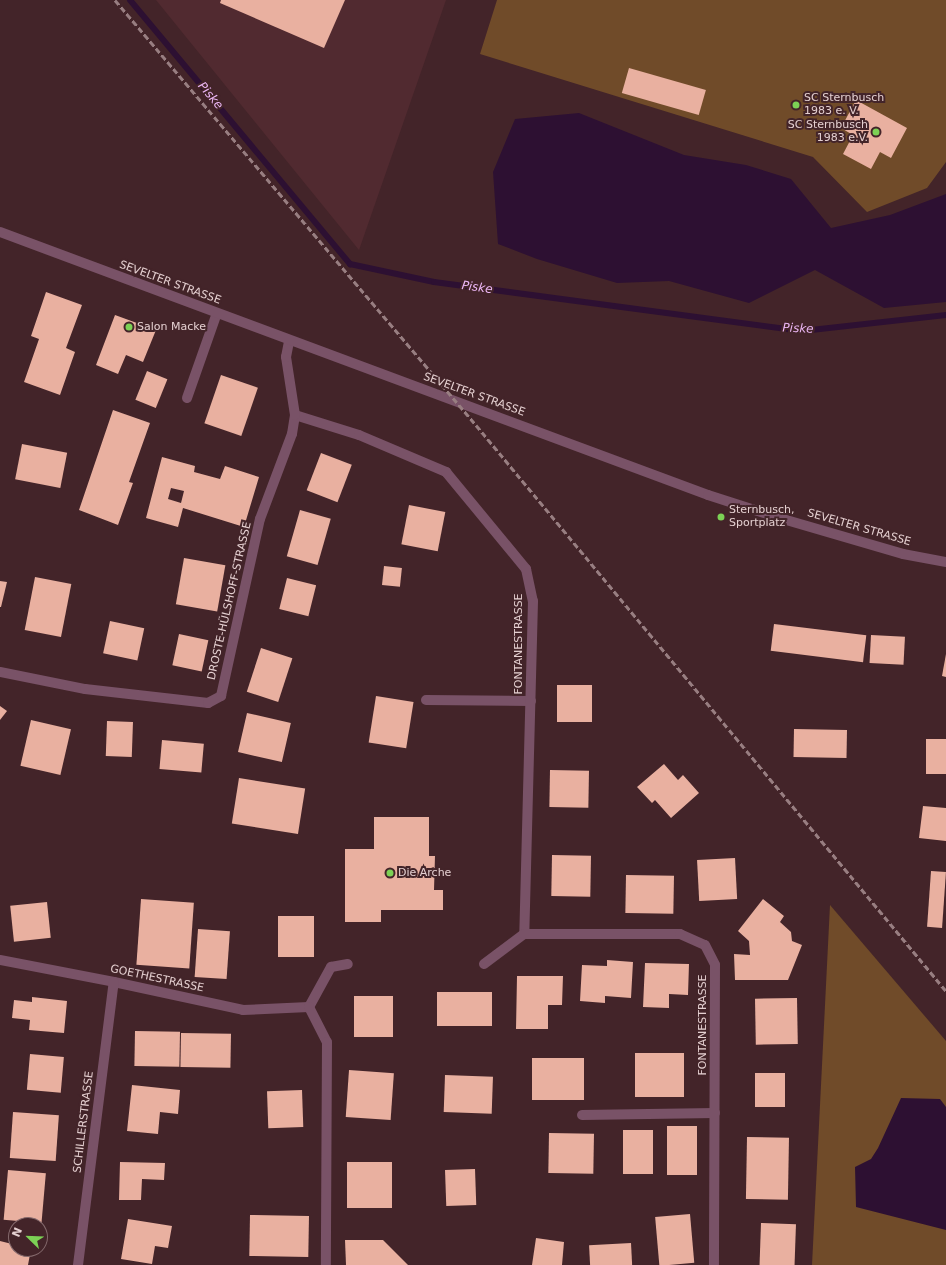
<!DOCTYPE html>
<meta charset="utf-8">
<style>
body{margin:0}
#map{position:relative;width:946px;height:1265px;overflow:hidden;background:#432429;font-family:"DejaVu Sans",sans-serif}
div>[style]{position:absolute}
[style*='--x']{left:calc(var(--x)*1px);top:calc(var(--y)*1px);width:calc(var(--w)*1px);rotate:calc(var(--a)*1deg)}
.built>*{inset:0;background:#512a30}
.green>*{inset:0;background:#704b29}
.water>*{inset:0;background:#2d1032}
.stream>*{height:6px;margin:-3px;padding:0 3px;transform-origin:3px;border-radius:3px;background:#2d1032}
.building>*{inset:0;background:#e9b0a0;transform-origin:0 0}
.service>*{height:10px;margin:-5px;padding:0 5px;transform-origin:5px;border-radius:5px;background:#795267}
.minor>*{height:10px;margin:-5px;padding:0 5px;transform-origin:5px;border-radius:5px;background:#795267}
.tertiary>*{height:10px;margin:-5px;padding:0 5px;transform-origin:5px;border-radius:5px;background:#795267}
.rail>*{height:3px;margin-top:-1.5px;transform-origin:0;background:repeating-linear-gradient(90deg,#987e81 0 6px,transparent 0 9px)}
.dots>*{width:11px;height:11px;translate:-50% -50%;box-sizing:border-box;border:2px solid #432429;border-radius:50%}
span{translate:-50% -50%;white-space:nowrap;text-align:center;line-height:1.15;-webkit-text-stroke:4px #432429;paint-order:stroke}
.poi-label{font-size:11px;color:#e5d0d1}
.left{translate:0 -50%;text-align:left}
.right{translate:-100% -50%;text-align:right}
.street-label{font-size:11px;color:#e5d0d1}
.water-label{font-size:12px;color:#ecb7f5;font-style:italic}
.north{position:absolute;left:8px;top:1217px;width:40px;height:40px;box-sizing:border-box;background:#432429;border:1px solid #84696c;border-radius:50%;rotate:293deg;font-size:11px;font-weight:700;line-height:16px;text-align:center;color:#e5d0d1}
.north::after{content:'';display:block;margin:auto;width:14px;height:18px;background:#7cd155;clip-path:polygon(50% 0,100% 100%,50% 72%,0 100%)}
</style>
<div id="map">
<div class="built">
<i style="clip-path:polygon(156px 0,446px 0,359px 250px)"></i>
</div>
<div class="green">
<i style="clip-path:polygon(497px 0,946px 0,946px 162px,927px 188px,867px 212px,813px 157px,480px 54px)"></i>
<i style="clip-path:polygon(830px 905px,946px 1041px,946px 1265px,812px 1265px)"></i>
</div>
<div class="water">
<i style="clip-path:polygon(579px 113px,684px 155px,746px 165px,791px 179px,831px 228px,890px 215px,946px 194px,946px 302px,884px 308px,815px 270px,749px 303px,669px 281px,617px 283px,537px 259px,498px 244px,493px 172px,515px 119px)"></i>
<i style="clip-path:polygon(901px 1098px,940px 1099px,946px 1107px,946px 1230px,856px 1207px,855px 1167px,871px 1159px,878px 1148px)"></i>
</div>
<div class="stream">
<i style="--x:130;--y:0;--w:344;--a:50.2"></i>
<i style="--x:350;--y:264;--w:86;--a:12.1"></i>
<i style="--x:434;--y:282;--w:371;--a:7.6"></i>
<i style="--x:802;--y:331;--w:145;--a:-6.3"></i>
</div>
<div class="building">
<i style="clip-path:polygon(221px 0,345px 0,324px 48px,220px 3px)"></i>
<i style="left:629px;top:68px;width:80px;height:26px;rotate:16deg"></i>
<i style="clip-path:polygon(856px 100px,907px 128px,891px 158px,880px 152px,871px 169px,843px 154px,853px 135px,841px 128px)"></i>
<i style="clip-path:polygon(46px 292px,82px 305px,66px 348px,75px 352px,60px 395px,24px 382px,39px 339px,31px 336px)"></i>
<i style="clip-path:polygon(115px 315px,156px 330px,143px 362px,126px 355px,118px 374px,96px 365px)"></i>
<i style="left:147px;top:371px;width:22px;height:31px;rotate:22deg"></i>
<i style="left:221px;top:375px;width:39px;height:51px;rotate:19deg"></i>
<i style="clip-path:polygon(113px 410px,150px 423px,129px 482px,133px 483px,118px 525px,79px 510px)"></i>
<i style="left:22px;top:444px;width:46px;height:36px;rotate:11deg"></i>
<i style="left:321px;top:453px;width:33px;height:40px;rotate:21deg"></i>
<i style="clip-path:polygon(evenodd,162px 457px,195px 466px,194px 472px,220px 479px,225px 466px,259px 477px,244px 527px,183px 508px,178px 527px,146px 518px,162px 457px,171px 488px,184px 491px,181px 503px,168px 499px,171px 488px)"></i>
<i style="left:409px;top:505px;width:37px;height:40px;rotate:11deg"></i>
<i style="left:300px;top:510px;width:32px;height:48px;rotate:16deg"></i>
<i style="left:184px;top:558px;width:42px;height:47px;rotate:10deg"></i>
<i style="left:384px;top:566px;width:18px;height:19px;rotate:6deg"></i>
<i style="left:35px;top:577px;width:37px;height:54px;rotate:11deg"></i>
<i style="left:287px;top:578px;width:30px;height:32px;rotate:14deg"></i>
<i style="clip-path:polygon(0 581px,7px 582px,1px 607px,0 607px)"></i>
<i style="left:110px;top:621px;width:35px;height:33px;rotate:12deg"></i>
<i style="left:774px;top:624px;width:93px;height:27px;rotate:7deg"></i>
<i style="left:179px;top:634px;width:30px;height:32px;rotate:12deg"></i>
<i style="left:871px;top:635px;width:34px;height:28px;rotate:3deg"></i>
<i style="left:261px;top:648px;width:33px;height:46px;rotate:18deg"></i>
<i style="clip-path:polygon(946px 654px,946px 677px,942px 676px)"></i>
<i style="left:557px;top:685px;width:35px;height:37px"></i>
<i style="left:376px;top:696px;width:38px;height:47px;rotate:9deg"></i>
<i style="clip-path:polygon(0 706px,7px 711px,0 720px)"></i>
<i style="left:247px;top:713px;width:45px;height:40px;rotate:13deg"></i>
<i style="left:31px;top:720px;width:41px;height:47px;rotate:13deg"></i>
<i style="left:107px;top:721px;width:26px;height:35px;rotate:2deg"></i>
<i style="left:794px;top:729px;width:53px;height:28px;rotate:1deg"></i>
<i style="left:926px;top:739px;width:20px;height:35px"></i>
<i style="left:162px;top:740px;width:42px;height:29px;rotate:5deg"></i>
<i style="clip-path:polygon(664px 764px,678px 780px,683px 775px,699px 793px,671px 818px,655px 800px,652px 803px,637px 787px)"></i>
<i style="left:550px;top:770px;width:39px;height:37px;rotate:1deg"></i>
<i style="left:239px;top:778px;width:67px;height:46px;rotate:9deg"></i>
<i style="clip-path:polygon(923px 806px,946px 808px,946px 841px,919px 838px)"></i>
<i style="clip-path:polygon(374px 817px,429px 817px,429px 856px,435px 856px,434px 890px,443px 890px,443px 910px,381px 910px,381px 922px,345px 922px,345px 849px,374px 849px)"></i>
<i style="left:552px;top:855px;width:39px;height:41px;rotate:1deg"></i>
<i style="left:735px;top:858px;width:41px;height:38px;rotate:87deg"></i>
<i style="left:931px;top:871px;width:15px;height:56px;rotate:4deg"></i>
<i style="left:626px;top:875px;width:48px;height:38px;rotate:1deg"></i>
<i style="left:141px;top:899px;width:53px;height:66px;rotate:4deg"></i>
<i style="clip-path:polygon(763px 899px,784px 916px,780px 922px,791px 932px,792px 941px,802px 945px,788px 980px,735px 980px,734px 954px,750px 955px,749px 941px,738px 931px)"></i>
<i style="left:47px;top:902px;width:36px;height:37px;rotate:84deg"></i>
<i style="left:278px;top:916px;width:36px;height:41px"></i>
<i style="left:198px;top:929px;width:32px;height:48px;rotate:4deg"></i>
<i style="clip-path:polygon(607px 960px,633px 962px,631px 998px,605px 996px,605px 1003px,580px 1001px,582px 965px,607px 966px)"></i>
<i style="clip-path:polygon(645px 963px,689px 964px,688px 995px,669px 994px,669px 1008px,643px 1007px)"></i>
<i style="clip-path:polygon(517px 976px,563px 976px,562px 1005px,548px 1005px,548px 1029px,516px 1029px)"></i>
<i style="left:437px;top:992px;width:55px;height:34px"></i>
<i style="left:354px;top:996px;width:39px;height:41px"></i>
<i style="clip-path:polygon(32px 997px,67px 1001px,64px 1033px,29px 1030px,30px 1020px,12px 1018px,14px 1000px,32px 1002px)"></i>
<i style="left:797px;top:998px;width:46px;height:42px;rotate:89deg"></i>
<i style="left:135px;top:1031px;width:45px;height:35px;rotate:1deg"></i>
<i style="left:181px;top:1033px;width:50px;height:34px;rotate:1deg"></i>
<i style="left:635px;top:1053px;width:49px;height:44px"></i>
<i style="left:30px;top:1054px;width:34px;height:36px;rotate:5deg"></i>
<i style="left:532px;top:1058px;width:52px;height:42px"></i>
<i style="left:349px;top:1070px;width:45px;height:47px;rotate:4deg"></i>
<i style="left:755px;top:1073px;width:30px;height:34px"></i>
<i style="left:445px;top:1075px;width:48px;height:37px;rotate:2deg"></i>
<i style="clip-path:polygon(132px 1085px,180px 1090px,178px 1114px,160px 1112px,158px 1134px,127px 1131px)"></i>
<i style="left:302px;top:1090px;width:37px;height:35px;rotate:88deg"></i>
<i style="left:13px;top:1112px;width:46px;height:46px;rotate:4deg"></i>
<i style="left:667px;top:1126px;width:30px;height:49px"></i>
<i style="left:623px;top:1130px;width:30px;height:44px"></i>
<i style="left:549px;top:1133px;width:45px;height:40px;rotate:1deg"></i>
<i style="left:747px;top:1137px;width:42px;height:62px;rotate:1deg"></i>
<i style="clip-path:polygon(120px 1162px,165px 1163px,164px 1180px,142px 1179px,141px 1200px,119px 1200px)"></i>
<i style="left:347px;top:1162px;width:45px;height:46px"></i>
<i style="left:475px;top:1169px;width:36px;height:30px;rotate:88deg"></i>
<i style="left:8px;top:1170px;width:38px;height:50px;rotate:5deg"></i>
<i style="left:690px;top:1214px;width:49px;height:35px;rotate:85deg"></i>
<i style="left:250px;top:1215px;width:59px;height:41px;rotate:1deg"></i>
<i style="clip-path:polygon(128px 1219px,172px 1226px,168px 1248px,155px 1246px,152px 1264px,121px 1259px)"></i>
<i style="left:761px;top:1223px;width:35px;height:42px;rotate:2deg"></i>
<i style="clip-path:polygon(536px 1238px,564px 1242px,562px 1265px,532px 1265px)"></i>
<i style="clip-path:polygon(345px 1240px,383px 1240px,408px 1265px,346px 1265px)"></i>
<i style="clip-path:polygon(0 1241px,16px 1245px,16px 1249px,31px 1249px,28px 1265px,0 1265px)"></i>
<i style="left:631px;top:1243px;width:22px;height:42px;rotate:87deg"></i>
</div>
<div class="service">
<i style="--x:187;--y:398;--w:90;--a:-70.6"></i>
<i style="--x:426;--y:700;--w:105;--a:0.5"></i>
<i style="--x:582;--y:1115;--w:133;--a:-0.9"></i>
</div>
<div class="minor">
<i style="--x:295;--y:415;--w:67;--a:17.4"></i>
<i style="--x:359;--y:435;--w:95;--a:23"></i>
<i style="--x:446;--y:472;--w:126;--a:50.5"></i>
<i style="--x:526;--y:569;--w:33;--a:78"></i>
<i style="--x:533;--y:601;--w:333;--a:91.5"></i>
<i style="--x:0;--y:672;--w:87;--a:11.3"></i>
<i style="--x:85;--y:689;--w:124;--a:6.5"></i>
<i style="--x:208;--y:703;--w:15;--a:-28"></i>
<i style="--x:221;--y:696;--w:181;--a:-77.6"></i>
<i style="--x:260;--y:519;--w:91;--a:-69.4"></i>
<i style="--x:292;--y:434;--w:19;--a:-81"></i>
<i style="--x:295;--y:415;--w:59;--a:-98.8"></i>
<i style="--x:286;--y:357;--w:16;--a:-79"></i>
<i style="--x:0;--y:960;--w:116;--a:10.9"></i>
<i style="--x:114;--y:982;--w:132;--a:12.2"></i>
<i style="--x:243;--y:1010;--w:66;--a:-2.6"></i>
<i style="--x:309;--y:1007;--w:46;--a:-61.2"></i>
<i style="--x:331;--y:967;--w:17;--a:-10"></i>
<i style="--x:484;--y:964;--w:50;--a:-36.9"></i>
<i style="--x:524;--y:934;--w:156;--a:0"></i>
<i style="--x:680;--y:934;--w:27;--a:24"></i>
<i style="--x:705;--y:945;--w:22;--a:63"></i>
<i style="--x:715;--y:965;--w:300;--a:90.2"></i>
<i style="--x:309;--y:1007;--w:39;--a:63"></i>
<i style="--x:327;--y:1042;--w:223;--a:90.3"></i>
<i style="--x:78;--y:1265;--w:285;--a:-82.8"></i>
</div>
<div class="tertiary">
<i style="--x:0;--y:232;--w:755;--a:20.38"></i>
<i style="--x:708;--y:495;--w:71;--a:17.9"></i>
<i style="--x:776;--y:517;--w:132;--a:16.2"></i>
<i style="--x:903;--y:554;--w:44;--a:10.5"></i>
</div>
<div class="rail">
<i style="--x:115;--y:0;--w:558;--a:49.66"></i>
<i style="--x:476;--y:425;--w:736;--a:50.29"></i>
</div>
<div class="dots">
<i style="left:796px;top:105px;background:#7cd155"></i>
<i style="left:876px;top:132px;background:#7cd155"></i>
<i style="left:129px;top:327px;background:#7cd155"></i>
<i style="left:721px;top:517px;background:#7cd155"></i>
<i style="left:390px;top:873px;background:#7cd155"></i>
</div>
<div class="poi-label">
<span class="left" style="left:804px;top:105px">SC Sternbusch<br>1983 e. V.</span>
<span class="right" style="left:868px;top:132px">SC Sternbusch<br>1983 e.V.</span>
<span class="left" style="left:137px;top:327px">Salon Macke</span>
<span class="left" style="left:729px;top:517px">Sternbusch,<br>Sportplatz</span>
<span class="left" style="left:398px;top:873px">Die Arche</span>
</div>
<div class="street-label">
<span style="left:170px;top:283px;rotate:20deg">SEVELTER STRASSE</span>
<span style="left:474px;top:395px;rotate:20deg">SEVELTER STRASSE</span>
<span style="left:859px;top:528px;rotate:16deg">SEVELTER STRASSE</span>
<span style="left:230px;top:601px;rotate:-77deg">DROSTE-HÜLSHOFF-STRASSE</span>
<span style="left:519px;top:644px;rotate:-90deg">FONTANESTRASSE</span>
<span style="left:157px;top:979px;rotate:12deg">GOETHESTRASSE</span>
<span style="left:703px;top:1025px;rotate:-90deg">FONTANESTRASSE</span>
<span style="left:84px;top:1122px;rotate:-83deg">SCHILLERSTRASSE</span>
</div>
<div class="water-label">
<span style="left:210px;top:96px;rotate:50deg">Piske</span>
<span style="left:477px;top:288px;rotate:8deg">Piske</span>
<span style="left:798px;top:329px;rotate:2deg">Piske</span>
</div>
<div class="north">N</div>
</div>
